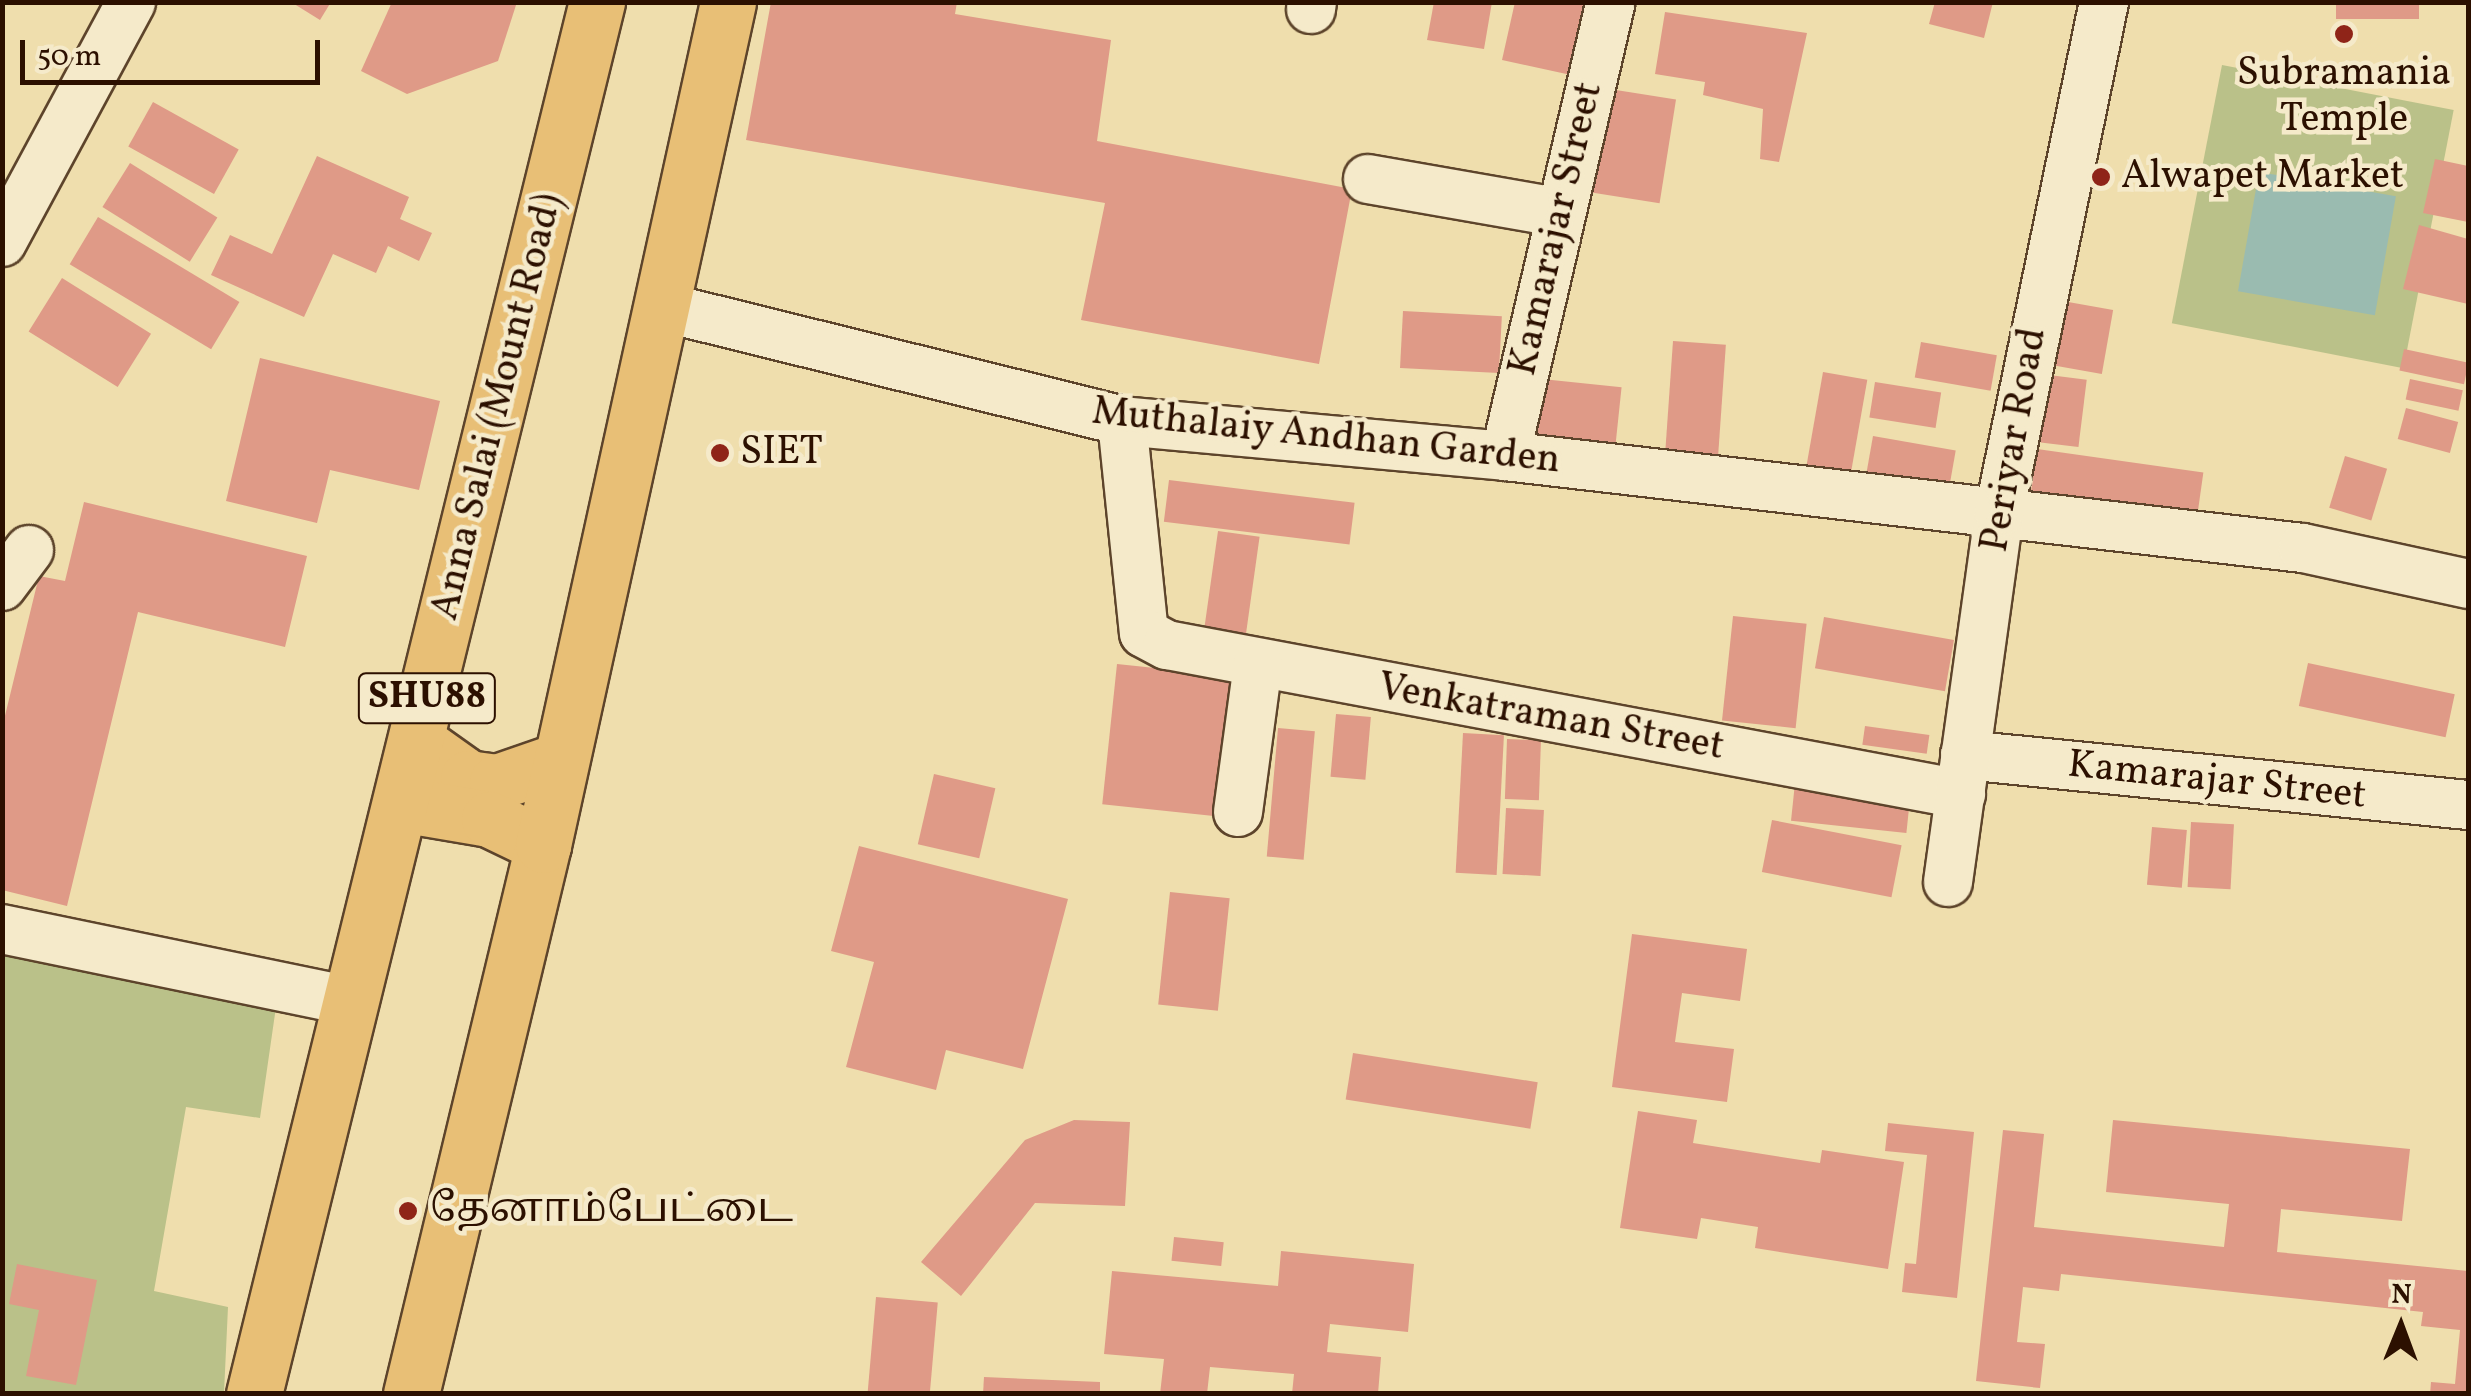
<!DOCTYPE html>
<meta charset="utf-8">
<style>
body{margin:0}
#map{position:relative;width:2471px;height:1396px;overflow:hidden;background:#efdead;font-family:Vollkorn,"Noto Serif Tamil",serif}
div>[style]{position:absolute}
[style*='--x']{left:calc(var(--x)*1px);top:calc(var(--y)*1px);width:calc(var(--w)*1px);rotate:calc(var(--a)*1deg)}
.green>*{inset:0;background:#bac189;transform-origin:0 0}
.water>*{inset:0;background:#9abbb0;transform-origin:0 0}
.building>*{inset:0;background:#df9a87;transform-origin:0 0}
.roads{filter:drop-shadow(2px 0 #5d442b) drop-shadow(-2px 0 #5d442b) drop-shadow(0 2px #5d442b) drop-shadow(0 -2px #5d442b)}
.street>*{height:48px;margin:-24px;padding:0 24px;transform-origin:24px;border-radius:24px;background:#f5eaca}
.primary>*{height:55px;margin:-27.5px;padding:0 27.5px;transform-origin:27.5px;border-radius:27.5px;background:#e8bf76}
.dots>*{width:28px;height:28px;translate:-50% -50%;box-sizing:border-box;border:5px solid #f5eaca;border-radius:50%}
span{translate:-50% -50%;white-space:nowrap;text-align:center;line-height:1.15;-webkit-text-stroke:9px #f5eaca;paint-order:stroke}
.shield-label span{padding:2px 8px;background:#f5eaca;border:2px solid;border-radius:8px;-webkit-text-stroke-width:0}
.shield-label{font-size:38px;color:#2c1000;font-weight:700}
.poi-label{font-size:40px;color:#2c1000}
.left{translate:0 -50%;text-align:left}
.street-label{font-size:40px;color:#2c1000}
.frame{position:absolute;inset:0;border:5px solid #2c1000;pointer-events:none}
.north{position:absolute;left:2351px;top:1276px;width:100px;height:100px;-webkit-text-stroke:8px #f5eaca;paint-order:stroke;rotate:1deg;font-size:28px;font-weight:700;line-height:40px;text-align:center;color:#2c1000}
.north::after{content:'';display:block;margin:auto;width:35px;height:45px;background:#2c1000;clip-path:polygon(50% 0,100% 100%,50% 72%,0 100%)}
.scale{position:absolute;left:20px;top:40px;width:300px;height:45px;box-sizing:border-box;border:5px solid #2c1000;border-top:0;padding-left:12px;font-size:30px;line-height:35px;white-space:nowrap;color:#2c1000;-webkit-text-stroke:8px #f5eaca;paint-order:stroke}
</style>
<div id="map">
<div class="green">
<i style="left:2222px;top:65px;width:236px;height:263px;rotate:11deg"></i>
<i style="clip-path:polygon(2px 946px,277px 1000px,260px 1118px,186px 1107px,154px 1291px,228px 1307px,224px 1393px,3px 1393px)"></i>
</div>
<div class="water">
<i style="left:2259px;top:172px;width:139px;height:121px;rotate:10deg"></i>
</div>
<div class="building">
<i style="clip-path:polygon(291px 2px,331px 2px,320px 20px)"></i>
<i style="clip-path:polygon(392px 2px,517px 2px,498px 61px,407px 94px,361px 71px)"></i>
<i style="clip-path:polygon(771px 2px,957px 2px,955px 14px,1111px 40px,1097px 141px,1352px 189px,1319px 364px,1081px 320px,1105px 203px,746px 140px)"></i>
<i style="clip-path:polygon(1434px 2px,1492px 2px,1484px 49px,1427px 40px)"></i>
<i style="clip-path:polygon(1515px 2px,1588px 2px,1571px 75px,1502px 60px)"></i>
<i style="clip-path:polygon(1935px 2px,1993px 2px,1984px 38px,1929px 24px)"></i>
<i style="left:2336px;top:2px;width:83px;height:17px"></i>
<i style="clip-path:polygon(1665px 12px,1807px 33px,1779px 162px,1760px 159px,1763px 109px,1703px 95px,1705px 82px,1655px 74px)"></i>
<i style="left:1597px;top:87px;width:80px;height:105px;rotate:9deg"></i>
<i style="left:153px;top:102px;width:98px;height:51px;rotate:29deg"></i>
<i style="clip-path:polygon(317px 156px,409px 197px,400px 219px,432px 233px,419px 261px,388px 246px,376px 273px,333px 254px,304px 317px,211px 275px,230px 235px,272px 254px)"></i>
<i style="clip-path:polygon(2435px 159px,2468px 166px,2468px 222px,2423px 213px)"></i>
<i style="left:130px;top:163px;width:103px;height:52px;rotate:32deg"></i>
<i style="left:98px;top:217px;width:165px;height:55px;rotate:31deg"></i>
<i style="clip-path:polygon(2419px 225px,2468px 239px,2468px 304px,2403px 289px)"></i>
<i style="left:62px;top:278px;width:105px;height:63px;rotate:32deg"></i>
<i style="left:2057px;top:300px;width:57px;height:65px;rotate:10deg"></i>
<i style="left:1403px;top:311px;width:99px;height:57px;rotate:3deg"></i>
<i style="left:1673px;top:341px;width:53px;height:120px;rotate:4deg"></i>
<i style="left:1921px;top:342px;width:77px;height:36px;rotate:10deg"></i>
<i style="left:2404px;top:349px;width:66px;height:22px;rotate:12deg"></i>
<i style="clip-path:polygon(260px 358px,440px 401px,419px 490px,330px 470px,317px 523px,226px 501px)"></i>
<i style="left:1823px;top:372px;width:45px;height:102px;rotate:10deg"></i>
<i style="left:2049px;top:375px;width:38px;height:68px;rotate:7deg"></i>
<i style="left:1542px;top:379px;width:80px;height:66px;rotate:6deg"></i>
<i style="left:2410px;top:379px;width:54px;height:21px;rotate:12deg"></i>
<i style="left:1875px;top:382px;width:67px;height:36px;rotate:9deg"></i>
<i style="left:2406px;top:408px;width:54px;height:32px;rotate:15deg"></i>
<i style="left:1873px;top:436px;width:84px;height:47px;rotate:10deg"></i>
<i style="left:2037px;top:449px;width:168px;height:42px;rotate:8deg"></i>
<i style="left:2345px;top:456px;width:44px;height:54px;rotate:17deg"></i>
<i style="left:1169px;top:480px;width:187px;height:42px;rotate:7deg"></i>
<i style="clip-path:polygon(84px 502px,307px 556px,285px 647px,138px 612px,67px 906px,2px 890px,2px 728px,39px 576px,65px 581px)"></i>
<i style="left:1218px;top:531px;width:42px;height:99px;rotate:8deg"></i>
<i style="left:1733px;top:616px;width:74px;height:105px;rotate:6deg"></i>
<i style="left:1824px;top:617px;width:132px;height:52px;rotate:10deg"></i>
<i style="left:2308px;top:663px;width:150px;height:44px;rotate:12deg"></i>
<i style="left:1117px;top:664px;width:124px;height:141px;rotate:6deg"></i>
<i style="left:1336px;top:714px;width:35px;height:63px;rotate:5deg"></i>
<i style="left:1865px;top:726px;width:65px;height:19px;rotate:8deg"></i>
<i style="left:1278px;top:728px;width:37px;height:129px;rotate:5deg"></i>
<i style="left:1463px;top:733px;width:41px;height:140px;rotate:3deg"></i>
<i style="left:1507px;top:739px;width:34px;height:60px;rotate:2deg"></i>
<i style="left:934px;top:774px;width:63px;height:72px;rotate:13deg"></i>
<i style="left:1795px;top:783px;width:116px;height:38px;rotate:6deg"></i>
<i style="left:1506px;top:808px;width:38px;height:66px;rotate:3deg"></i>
<i style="left:1772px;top:820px;width:132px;height:53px;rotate:11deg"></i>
<i style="left:2191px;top:822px;width:43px;height:65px;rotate:3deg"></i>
<i style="left:2152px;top:827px;width:35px;height:58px;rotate:5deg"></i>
<i style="clip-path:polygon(859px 846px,1068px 899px,1023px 1069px,946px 1050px,936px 1090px,846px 1067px,874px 962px,831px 951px)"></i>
<i style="left:1170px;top:892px;width:60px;height:113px;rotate:6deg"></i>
<i style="clip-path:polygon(1632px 934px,1747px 949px,1740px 1001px,1682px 993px,1675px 1042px,1734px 1049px,1727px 1102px,1612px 1087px)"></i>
<i style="left:1353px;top:1053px;width:187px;height:47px;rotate:9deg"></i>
<i style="clip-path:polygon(1638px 1111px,1697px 1120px,1693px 1143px,1820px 1163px,1822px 1150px,1904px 1162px,1888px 1269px,1755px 1248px,1758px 1227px,1701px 1218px,1697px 1239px,1620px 1228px)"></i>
<i style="clip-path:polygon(1074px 1120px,1130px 1122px,1125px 1206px,1035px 1203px,961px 1296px,921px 1262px,1025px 1140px)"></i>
<i style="clip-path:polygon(2113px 1120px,2410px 1149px,2402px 1221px,2281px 1209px,2277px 1252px,2468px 1271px,2468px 1394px,2430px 1394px,2431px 1382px,2455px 1384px,2460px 1330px,2421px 1326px,2423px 1312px,2061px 1274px,2059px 1291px,2023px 1287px,2017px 1342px,2045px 1344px,2040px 1388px,1976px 1381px,2003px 1130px,2044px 1134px,2034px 1227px,2224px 1247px,2229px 1204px,2106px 1192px)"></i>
<i style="clip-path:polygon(1888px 1123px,1974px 1132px,1957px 1298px,1902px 1292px,1905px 1263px,1916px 1264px,1927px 1155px,1885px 1151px)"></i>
<i style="left:1174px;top:1237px;width:50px;height:24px;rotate:6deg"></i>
<i style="clip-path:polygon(1281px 1251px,1414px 1264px,1408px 1332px,1330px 1324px,1327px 1352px,1381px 1357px,1378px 1394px,1292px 1394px,1294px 1374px,1210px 1367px,1207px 1394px,1160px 1394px,1164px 1359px,1104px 1354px,1112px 1271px,1278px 1286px)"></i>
<i style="clip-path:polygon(17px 1264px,97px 1280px,76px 1385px,26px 1376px,39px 1310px,9px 1304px)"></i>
<i style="left:876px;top:1297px;width:62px;height:97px;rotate:5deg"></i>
<i style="clip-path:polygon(984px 1377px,1100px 1382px,1100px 1394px,983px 1394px)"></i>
</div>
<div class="roads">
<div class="street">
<i style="--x:1311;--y:9;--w:7;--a:-82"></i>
<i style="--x:1368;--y:179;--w:193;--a:9.9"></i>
<i style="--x:2;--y:242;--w:272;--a:-61.7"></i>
<i style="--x:663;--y:307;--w:473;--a:13.9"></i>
<i style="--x:1122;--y:421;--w:385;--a:5.2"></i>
<i style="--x:1505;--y:456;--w:803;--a:6.58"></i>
<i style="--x:2303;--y:548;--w:169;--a:12.3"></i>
<i style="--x:1122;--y:421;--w:213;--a:84.1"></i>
<i style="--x:1144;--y:633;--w:26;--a:28"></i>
<i style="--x:1167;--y:645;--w:808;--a:10.63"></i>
<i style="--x:1505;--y:456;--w:466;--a:-76.9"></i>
<i style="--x:2;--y:586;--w:45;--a:-53.1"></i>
<i style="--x:1965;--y:755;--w:505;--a:5.68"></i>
<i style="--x:1238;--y:812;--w:149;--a:-82.3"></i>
<i style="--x:1948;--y:882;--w:373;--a:-82.1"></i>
<i style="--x:1999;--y:513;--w:522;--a:-78.39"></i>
<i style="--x:2;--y:929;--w:355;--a:11.7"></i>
</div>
<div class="primary">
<i style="--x:416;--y:741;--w:64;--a:35.4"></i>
<i style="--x:468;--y:778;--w:29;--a:8"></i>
<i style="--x:497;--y:782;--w:65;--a:-19"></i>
<i style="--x:400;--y:804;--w:90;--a:9.6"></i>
<i style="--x:489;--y:819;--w:60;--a:25.7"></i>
<i style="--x:254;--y:1394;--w:1434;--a:-76.16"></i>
<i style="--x:411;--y:1394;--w:565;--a:-76.48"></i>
<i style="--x:543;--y:845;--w:863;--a:-77.62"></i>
</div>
</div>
<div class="dots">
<i style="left:2344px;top:34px;background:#8f2418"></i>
<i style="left:2101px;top:177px;background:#8f2418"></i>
<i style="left:720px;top:453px;background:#8f2418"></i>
<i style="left:408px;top:1211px;background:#8f2418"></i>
</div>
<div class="shield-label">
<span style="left:427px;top:698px">SHU88</span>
</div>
<div class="poi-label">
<span style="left:2344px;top:97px">Subramania<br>Temple</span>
<span class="left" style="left:2121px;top:177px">Alwapet Market</span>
<span class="left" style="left:740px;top:453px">SIET</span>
<span class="left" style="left:430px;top:1211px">தேனாம்பேட்டை</span>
</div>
<div class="street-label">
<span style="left:1557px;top:229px;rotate:-77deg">Kamarajar Street</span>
<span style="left:498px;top:407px;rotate:-76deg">Anna Salai (Mount Road)</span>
<span style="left:1326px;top:437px;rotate:6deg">Muthalaiy Andhan Garden</span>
<span style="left:2015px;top:440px;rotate:-80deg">Periyar Road</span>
<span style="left:1551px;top:718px;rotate:10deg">Venkatraman Street</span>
<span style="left:2217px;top:781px;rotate:6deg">Kamarajar Street</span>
</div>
<div class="frame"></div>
<div class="north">N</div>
<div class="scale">50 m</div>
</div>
